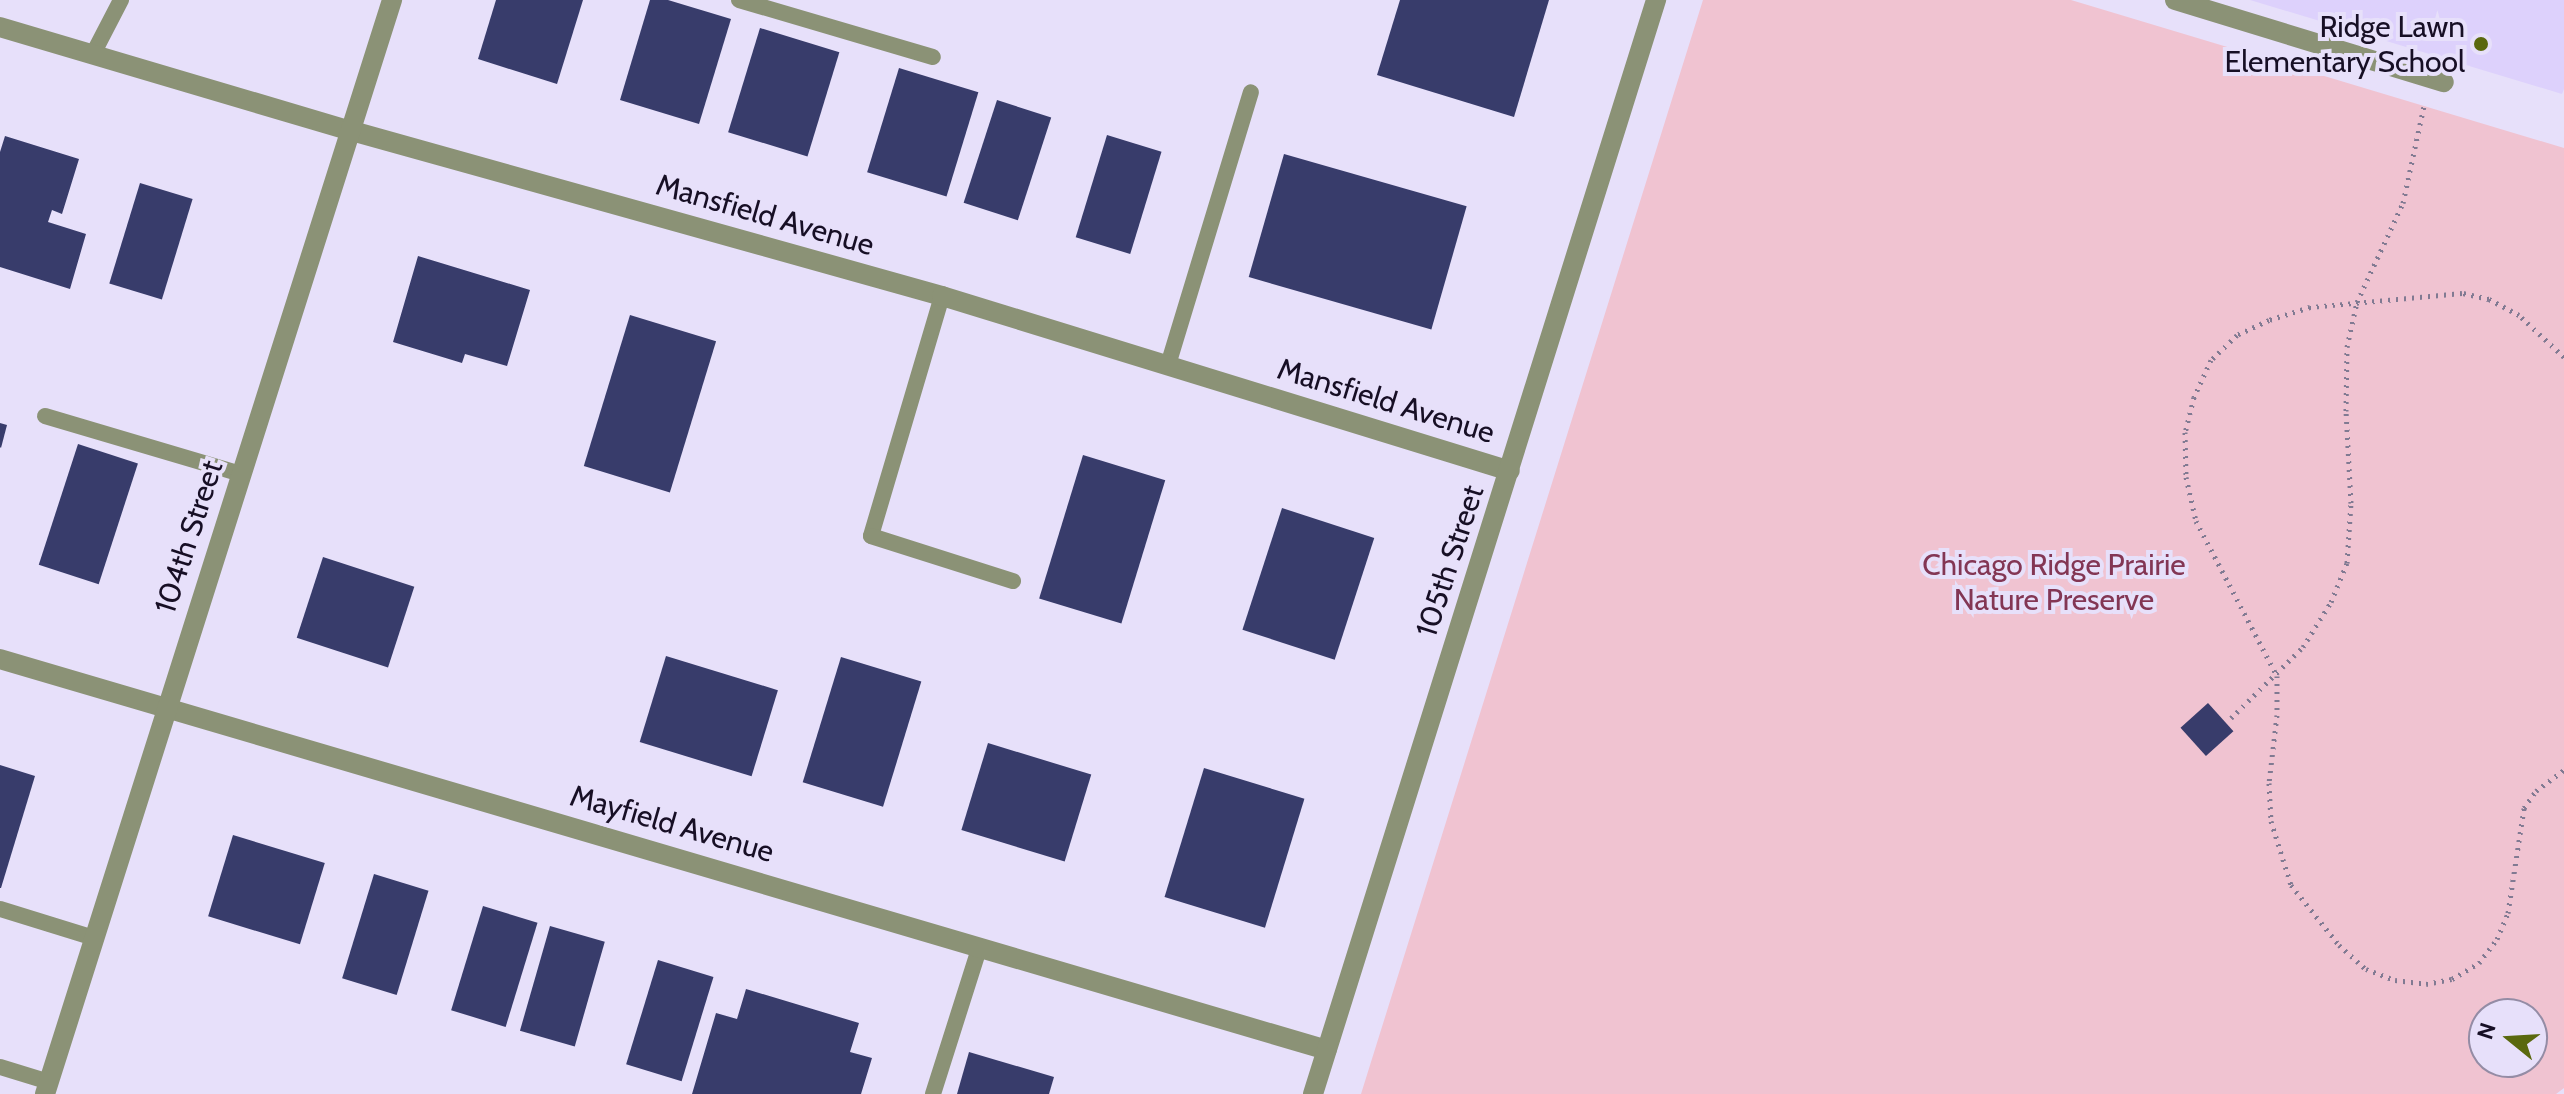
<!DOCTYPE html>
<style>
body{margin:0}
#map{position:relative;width:2564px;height:1094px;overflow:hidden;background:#e7e0fa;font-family:Cabin,sans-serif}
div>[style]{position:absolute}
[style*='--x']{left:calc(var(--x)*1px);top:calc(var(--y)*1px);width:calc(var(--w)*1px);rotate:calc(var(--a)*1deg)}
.built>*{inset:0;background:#ddd1fc}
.green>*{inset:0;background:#f0c3d1}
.building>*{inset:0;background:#383c6b;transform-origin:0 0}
.path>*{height:5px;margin-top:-2.5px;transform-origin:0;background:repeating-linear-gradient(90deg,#817a92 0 2px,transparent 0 8px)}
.service>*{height:16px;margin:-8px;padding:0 8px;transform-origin:8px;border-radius:8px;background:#8b9276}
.minor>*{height:20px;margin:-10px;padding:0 10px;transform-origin:10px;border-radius:10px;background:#8b9276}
.dots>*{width:22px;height:22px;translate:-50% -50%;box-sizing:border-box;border:4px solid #e7e0fa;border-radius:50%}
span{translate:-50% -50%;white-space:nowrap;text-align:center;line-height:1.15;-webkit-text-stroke:8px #e7e0fa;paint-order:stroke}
.poi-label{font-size:30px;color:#170f25}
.right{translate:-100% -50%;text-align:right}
.street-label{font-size:30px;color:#170f25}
.park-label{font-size:30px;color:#833654}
.north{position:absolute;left:2468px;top:998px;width:80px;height:80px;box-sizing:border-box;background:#e7e0fa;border:2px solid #948ca5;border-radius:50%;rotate:288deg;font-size:22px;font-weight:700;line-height:32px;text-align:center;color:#170f25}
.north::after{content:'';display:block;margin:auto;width:28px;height:36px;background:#5a680e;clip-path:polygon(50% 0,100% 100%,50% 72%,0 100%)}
</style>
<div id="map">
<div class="built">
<i style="clip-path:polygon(2250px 0,2564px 0,2564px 89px,2562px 94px)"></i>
</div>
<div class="green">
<i style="clip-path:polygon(evenodd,1703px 0,2071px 0,2564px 148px,2564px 1088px,2556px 1094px,1361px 1094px,1703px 0,2484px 1014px,2532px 1014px,2532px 1062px,2484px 1062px,2484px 1014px)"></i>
</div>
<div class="building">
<i style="clip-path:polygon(496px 0,583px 0,557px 84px,478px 59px)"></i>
<i style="clip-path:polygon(650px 0,668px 0,731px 19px,699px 124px,620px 100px)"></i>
<i style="clip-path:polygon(1400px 0,1549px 0,1514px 117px,1377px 75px)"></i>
<i style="left:760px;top:28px;width:83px;height:109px;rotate:17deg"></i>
<i style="left:899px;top:68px;width:83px;height:109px;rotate:17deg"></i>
<i style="left:997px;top:100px;width:57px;height:108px;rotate:18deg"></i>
<i style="left:1107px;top:135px;width:57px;height:107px;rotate:17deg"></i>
<i style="clip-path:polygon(5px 136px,79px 159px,62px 214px,52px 210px,48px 222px,86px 234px,70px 289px,0 267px,0 152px)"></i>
<i style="left:1284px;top:154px;width:190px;height:128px;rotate:16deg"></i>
<i style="left:140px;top:183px;width:55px;height:105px;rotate:17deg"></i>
<i style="clip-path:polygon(418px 256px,530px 290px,507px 366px,465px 354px,462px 363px,393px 342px)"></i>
<i style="left:630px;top:315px;width:90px;height:158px;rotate:17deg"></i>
<i style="clip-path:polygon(0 423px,7px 425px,1px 448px,0 447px)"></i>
<i style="left:78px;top:444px;width:63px;height:127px;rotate:18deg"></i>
<i style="left:1083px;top:455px;width:86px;height:150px;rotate:17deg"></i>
<i style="left:1282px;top:508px;width:97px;height:128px;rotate:18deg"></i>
<i style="left:323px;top:557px;width:96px;height:85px;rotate:18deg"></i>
<i style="left:666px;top:656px;width:117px;height:90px;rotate:17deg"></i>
<i style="left:841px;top:657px;width:84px;height:131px;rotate:17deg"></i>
<i style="left:2208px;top:703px;width:38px;height:37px;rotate:48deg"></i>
<i style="left:988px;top:743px;width:108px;height:91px;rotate:17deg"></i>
<i style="clip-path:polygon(0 765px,35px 776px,1px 888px,0 888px)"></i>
<i style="left:1204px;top:768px;width:105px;height:135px;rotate:17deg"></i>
<i style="left:233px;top:835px;width:96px;height:85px;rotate:17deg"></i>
<i style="left:374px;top:874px;width:57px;height:109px;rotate:17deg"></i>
<i style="left:483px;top:906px;width:57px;height:109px;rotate:17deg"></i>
<i style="left:550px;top:926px;width:57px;height:109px;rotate:16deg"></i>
<i style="left:658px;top:960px;width:58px;height:109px;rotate:17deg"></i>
<i style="clip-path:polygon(746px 989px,859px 1023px,850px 1052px,872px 1058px,861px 1094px,692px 1094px,716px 1013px,737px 1019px)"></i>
<i style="clip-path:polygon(969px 1052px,1054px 1077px,1049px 1094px,957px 1094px)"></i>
</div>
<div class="path">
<i style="--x:2564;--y:357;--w:62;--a:-137"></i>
<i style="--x:2519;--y:315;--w:34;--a:-152"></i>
<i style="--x:2489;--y:299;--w:28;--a:-167"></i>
<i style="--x:2462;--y:293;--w:153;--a:174.7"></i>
<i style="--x:2310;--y:307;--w:43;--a:162.4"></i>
<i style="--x:2269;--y:320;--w:35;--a:155"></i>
<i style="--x:2237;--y:335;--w:36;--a:136"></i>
<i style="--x:2211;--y:360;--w:41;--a:114.7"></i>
<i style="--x:2194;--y:397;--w:36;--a:104"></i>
<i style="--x:2185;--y:432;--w:45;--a:88.7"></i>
<i style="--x:2186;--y:477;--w:45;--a:77.2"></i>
<i style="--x:2196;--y:521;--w:175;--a:62.4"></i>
<i style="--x:2277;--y:676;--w:39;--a:90"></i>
<i style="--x:2277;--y:715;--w:68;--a:96.7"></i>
<i style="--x:2269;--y:783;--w:38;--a:87"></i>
<i style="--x:2271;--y:821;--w:67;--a:72.6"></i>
<i style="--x:2291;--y:885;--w:77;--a:51.3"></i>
<i style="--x:2339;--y:945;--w:36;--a:42"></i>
<i style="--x:2366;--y:969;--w:31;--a:21"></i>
<i style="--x:2395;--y:980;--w:31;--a:7"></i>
<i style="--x:2426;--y:984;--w:26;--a:-11"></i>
<i style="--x:2452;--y:979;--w:31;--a:-31"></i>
<i style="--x:2479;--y:963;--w:30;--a:-53"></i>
<i style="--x:2497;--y:939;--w:28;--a:-67"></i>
<i style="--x:2508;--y:913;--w:106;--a:-81.3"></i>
<i style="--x:2524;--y:808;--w:21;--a:-55"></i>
<i style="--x:2536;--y:791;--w:35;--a:-37"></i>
<i style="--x:2231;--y:718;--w:101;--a:-44.6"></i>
<i style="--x:2303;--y:647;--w:53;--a:-58.1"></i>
<i style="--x:2331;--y:602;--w:42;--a:-67.7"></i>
<i style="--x:2347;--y:563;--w:60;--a:-86.2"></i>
<i style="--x:2351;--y:503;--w:92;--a:-93.1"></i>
<i style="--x:2346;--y:411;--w:64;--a:-89.1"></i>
<i style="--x:2347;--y:347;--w:46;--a:-77.5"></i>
<i style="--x:2357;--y:302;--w:109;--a:-65.1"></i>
<i style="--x:2403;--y:203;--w:99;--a:-77.8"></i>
</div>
<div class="service">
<i style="--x:739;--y:0;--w:202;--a:16.4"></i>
<i style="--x:93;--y:54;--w:61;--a:-62.6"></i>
<i style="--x:942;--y:296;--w:250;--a:106.5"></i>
<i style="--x:871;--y:536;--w:149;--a:17.6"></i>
<i style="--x:1168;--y:365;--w:285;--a:-73.1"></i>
<i style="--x:45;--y:416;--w:204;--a:16.5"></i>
<i style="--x:0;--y:909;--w:98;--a:17.1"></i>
<i style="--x:0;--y:1067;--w:51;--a:17"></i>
<i style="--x:933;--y:1094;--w:155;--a:-72.4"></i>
</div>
<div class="minor">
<i style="--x:2175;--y:0;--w:281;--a:17"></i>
<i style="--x:0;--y:27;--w:367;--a:16.5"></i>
<i style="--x:352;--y:131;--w:613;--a:15.62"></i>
<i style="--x:942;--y:296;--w:594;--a:17.12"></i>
<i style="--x:0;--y:659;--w:1383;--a:16.42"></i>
<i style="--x:45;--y:1094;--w:1148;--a:-72.4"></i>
<i style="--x:1313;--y:1094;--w:1147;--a:-72.59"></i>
</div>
<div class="dots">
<i style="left:2481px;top:44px;background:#5a680e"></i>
</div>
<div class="poi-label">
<span class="right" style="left:2465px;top:44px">Ridge Lawn<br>Elementary School</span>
</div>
<div class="street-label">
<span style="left:765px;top:215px;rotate:16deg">Mansfield Avenue</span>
<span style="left:1386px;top:401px;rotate:17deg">Mansfield Avenue</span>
<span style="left:189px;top:537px;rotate:-72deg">104th Street</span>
<span style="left:1450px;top:561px;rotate:-72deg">105th Street</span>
<span style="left:672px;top:824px;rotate:16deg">Mayfield Avenue</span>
</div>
<div class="park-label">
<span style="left:2054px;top:582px">Chicago Ridge Prairie<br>Nature Preserve</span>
</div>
<div class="north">N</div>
</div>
